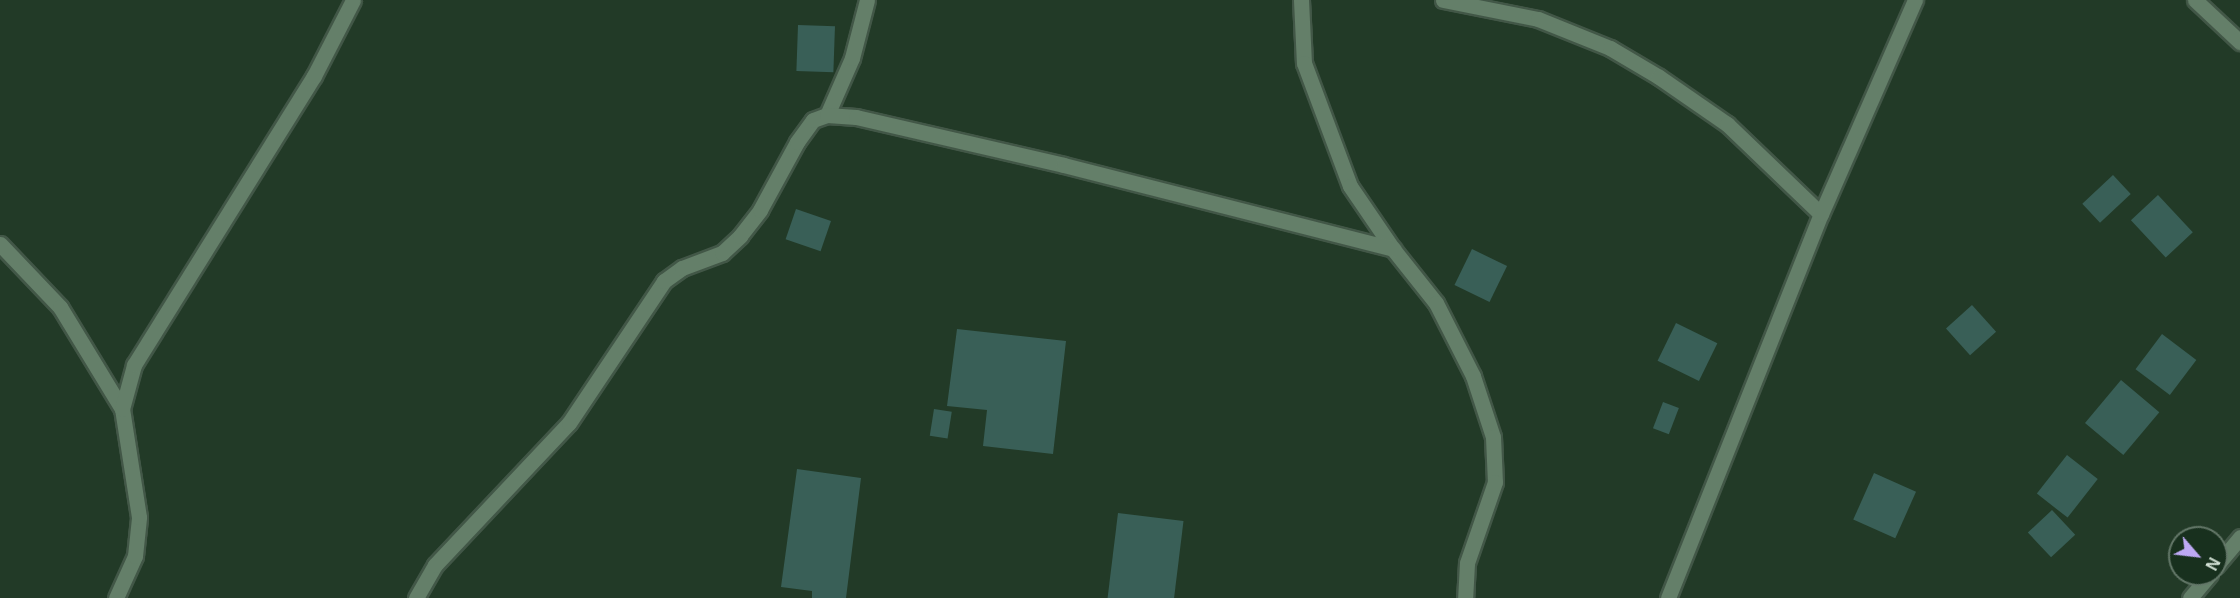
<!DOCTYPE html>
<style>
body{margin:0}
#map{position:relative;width:2240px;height:598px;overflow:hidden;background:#223a27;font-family:Arial,sans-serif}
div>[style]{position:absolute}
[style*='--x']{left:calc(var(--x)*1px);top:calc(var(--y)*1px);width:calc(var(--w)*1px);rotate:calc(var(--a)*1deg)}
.building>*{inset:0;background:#395f57;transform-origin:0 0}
.roads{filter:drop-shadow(2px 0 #425747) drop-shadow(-2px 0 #425747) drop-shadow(0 2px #425747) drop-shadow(0 -2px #425747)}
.street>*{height:15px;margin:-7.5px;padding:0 7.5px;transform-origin:7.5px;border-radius:7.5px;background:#647f69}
.secondary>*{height:15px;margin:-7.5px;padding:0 7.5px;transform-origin:7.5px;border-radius:7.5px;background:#647f69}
span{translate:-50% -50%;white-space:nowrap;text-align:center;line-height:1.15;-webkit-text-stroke:5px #18301e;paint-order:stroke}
.north{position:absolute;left:2168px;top:526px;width:60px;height:60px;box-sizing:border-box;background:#18301e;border:2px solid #637768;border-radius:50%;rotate:118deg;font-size:16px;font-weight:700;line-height:24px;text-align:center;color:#d4e2d6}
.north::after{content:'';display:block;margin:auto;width:21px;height:27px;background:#bea9f5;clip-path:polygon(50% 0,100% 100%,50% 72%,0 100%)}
</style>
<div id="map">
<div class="building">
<i style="left:798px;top:25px;width:37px;height:46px;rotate:2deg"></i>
<i style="left:2113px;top:175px;width:26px;height:42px;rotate:47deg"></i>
<i style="left:2158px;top:195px;width:51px;height:37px;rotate:47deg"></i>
<i style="left:796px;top:209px;width:37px;height:32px;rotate:19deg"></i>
<i style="left:1472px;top:249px;width:39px;height:40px;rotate:26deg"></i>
<i style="left:1972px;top:305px;width:36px;height:35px;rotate:48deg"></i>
<i style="left:1676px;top:323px;width:46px;height:42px;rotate:26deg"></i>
<i style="clip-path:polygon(957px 329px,1066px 341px,1053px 454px,983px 446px,987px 410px,947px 406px)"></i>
<i style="left:2162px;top:334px;width:43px;height:44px;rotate:37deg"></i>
<i style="left:2121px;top:380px;width:50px;height:56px;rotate:40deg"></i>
<i style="left:1663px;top:402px;width:17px;height:28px;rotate:21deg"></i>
<i style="left:934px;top:409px;width:18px;height:27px;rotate:9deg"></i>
<i style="left:2067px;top:455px;width:39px;height:49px;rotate:38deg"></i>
<i style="clip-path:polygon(797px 469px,861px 478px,846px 598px,812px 598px,812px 591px,781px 587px)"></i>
<i style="left:1874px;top:473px;width:46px;height:51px;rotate:24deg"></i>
<i style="left:2052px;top:510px;width:34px;height:33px;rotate:47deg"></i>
<i style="left:1118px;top:513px;width:66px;height:86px;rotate:7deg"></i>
</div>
<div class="roads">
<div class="street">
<i style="--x:1301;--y:0;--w:63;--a:87.3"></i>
<i style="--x:1304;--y:63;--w:131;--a:69.5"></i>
<i style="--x:1350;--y:186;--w:76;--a:55.7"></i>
<i style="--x:1393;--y:249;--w:69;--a:51.5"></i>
<i style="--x:1436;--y:303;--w:82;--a:63.1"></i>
<i style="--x:1473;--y:376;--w:64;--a:71.8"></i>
<i style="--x:1493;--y:437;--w:45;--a:87.5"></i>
<i style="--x:1495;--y:482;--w:86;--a:109.1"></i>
<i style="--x:1467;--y:563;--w:35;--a:93"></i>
<i style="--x:1443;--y:0;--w:97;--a:11.3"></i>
<i style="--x:1538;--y:19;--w:78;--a:21.9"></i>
<i style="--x:1610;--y:48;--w:57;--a:30.6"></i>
<i style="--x:1659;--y:77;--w:83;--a:34.7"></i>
<i style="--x:1727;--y:124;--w:130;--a:43.8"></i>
<i style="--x:2195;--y:0;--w:62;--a:43"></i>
<i style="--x:827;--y:115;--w:62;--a:-66.3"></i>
<i style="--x:852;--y:58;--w:60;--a:-75.5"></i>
<i style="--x:0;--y:244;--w:87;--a:46.4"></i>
<i style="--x:60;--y:307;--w:119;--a:58.7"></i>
<i style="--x:116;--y:598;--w:46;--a:-65.7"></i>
<i style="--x:135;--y:556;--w:39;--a:-84"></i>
<i style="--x:139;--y:517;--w:109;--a:-98.9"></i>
<i style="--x:122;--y:409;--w:46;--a:-74.7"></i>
<i style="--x:134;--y:365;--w:340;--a:-58.1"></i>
<i style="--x:314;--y:76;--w:85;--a:-62.8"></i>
<i style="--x:416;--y:598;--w:38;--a:-60"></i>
<i style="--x:435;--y:565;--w:195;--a:-46.7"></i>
<i style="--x:569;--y:423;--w:171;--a:-56.2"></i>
<i style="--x:664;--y:281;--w:22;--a:-36"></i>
<i style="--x:682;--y:268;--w:43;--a:-20.6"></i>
<i style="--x:722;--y:253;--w:25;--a:-43"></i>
<i style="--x:740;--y:236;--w:33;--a:-52"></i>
<i style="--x:760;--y:210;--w:77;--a:-61.4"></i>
<i style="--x:797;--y:142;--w:27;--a:-54"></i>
<i style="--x:813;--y:120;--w:15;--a:-20"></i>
<i style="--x:827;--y:115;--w:29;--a:4"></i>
<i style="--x:856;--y:117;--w:213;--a:13"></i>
<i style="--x:1064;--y:165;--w:340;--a:14.3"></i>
<i style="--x:1668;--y:598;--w:413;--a:-68.3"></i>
<i style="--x:1821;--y:214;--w:234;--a:-66.3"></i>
</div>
<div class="secondary">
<i style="--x:2216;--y:566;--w:38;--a:-50"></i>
<i style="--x:2190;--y:598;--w:31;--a:-50"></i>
</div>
</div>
<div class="north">N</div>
</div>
